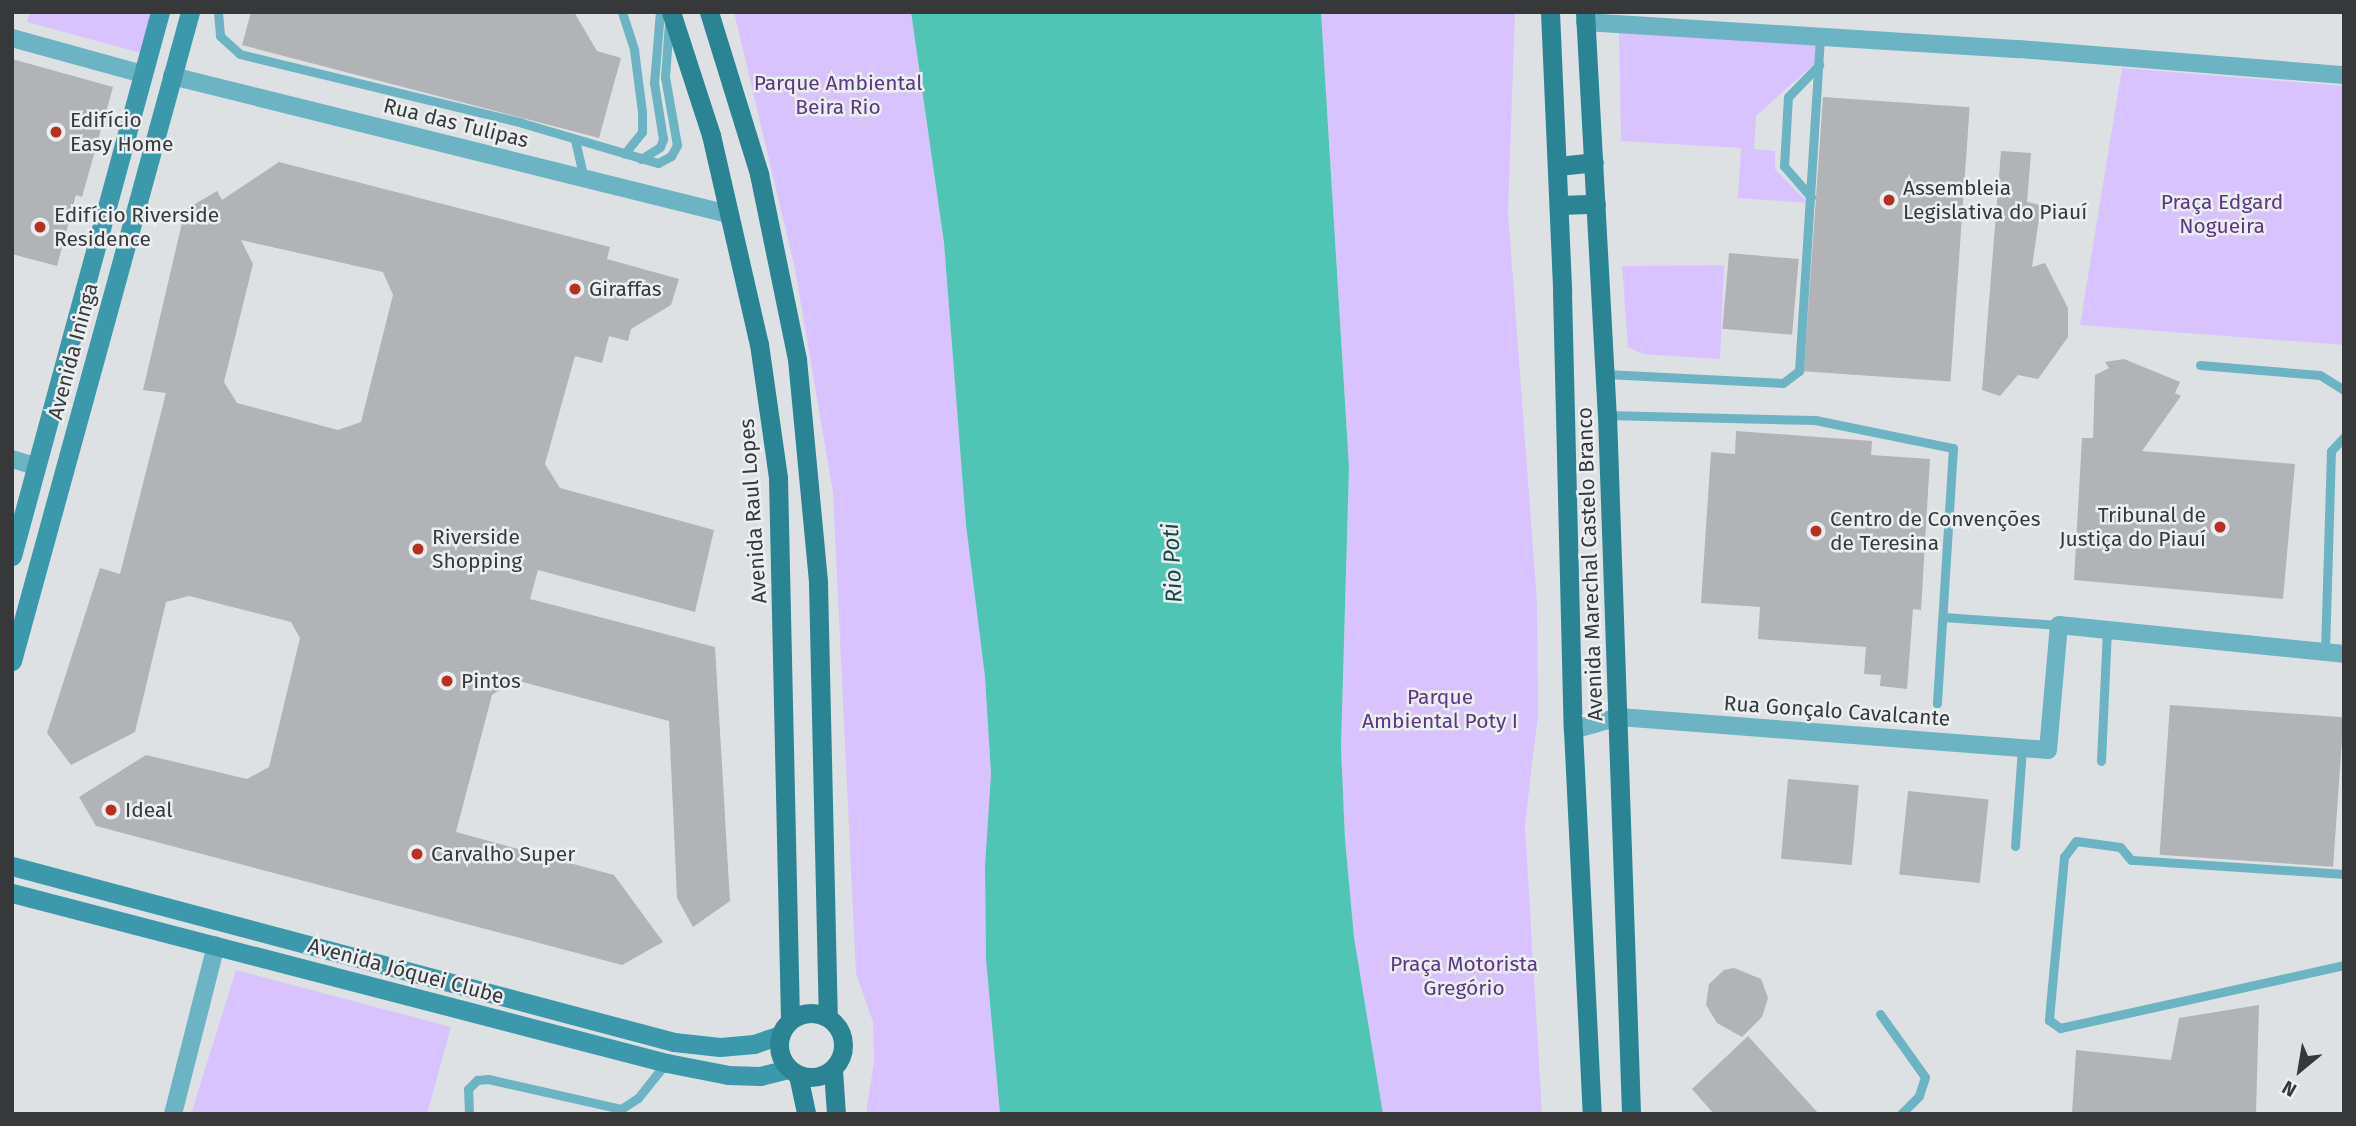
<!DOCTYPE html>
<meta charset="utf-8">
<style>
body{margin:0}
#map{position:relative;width:2356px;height:1126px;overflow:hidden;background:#dee1e4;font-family:"Fira Sans",sans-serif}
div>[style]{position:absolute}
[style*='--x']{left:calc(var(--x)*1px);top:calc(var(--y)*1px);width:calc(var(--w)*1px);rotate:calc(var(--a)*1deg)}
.green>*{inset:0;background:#d8c3fe}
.water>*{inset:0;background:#51c5b5}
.building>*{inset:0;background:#b1b3b6;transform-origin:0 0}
.service>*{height:9px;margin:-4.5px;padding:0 4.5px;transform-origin:4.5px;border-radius:4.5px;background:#6cb4c3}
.minor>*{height:18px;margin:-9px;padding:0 9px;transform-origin:9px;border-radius:9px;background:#6cb4c3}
.secondary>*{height:19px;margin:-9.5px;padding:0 9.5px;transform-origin:9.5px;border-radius:9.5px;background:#3b99ab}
.primary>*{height:19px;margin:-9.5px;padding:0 9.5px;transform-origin:9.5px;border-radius:9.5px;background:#2b8494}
.primary>.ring{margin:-9.5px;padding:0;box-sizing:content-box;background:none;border:19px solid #2b8494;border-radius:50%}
.dots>*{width:19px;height:19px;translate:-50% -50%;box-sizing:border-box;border:4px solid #ebeff1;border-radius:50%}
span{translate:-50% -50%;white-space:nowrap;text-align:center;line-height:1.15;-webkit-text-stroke:5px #ebeff1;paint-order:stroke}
.park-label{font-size:21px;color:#5b368b}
.poi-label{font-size:21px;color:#373839}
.left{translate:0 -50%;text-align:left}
.right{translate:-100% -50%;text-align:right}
.street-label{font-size:21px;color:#373839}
.water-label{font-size:23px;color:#174943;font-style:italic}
.frame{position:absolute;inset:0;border:14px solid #373839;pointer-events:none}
.north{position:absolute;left:2265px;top:1035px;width:70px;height:70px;-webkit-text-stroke:5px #ebeff1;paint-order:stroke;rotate:210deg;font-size:19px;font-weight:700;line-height:28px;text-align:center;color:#373839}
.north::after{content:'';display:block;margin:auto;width:24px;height:32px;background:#373839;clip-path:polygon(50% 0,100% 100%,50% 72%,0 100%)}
</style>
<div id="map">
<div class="green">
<i style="clip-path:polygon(30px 12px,151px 12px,141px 53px,27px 22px)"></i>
<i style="clip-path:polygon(734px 12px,911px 12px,944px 243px,966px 525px,985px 677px,991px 774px,985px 866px,986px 959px,1000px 1114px,866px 1114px,874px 1061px,873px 1022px,856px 974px,833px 493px,795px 269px)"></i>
<i style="clip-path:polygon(1321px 12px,1515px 12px,1508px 212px,1537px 602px,1538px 714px,1525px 825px,1542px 1114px,1383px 1114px,1354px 937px,1345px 839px,1341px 747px,1349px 467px)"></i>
<i style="clip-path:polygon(1619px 32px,1816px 44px,1815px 63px,1756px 116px,1754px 149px,1775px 151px,1775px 169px,1808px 203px,1738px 198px,1741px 148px,1621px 141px)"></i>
<i style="clip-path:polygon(2122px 68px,2344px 86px,2344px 345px,2080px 325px)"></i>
<i style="clip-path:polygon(1724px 265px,1720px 359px,1643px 354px,1628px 347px,1622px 266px)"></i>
<i style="clip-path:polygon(236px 970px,451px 1027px,427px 1114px,191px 1114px)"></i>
</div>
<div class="water">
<i style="clip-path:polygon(911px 12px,1321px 12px,1349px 467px,1341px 747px,1345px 839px,1354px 937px,1383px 1114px,1000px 1114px,986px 959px,985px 866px,991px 774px,985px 677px,966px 525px,944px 243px)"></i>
</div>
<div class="building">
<i style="clip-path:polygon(251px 12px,574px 12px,597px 51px,621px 58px,599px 138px,242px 45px)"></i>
<i style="clip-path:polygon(12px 59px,113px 87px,82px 197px,76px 195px,57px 266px,12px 254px)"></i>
<i style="left:1823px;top:97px;width:147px;height:275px;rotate:4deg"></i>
<i style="clip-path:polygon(2001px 151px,2031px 153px,2027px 202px,2041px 205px,2032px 267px,2045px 263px,2068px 308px,2068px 337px,2038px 379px,2018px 375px,2000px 396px,1982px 390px)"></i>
<i style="clip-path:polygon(evenodd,279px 162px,610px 247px,607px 259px,679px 279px,671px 305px,631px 329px,628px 341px,609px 336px,602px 363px,575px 356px,545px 464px,560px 488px,714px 530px,695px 612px,538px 570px,530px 599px,715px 647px,730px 901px,693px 927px,677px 898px,669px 721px,515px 680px,492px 695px,456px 832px,614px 875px,663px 942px,622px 965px,96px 826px,79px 797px,146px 755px,247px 779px,269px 767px,300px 638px,291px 622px,189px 596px,166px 602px,135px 732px,71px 765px,47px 733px,100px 568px,120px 574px,166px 393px,143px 390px,185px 210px,217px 191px,222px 200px,279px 162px,241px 240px,383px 272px,393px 295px,361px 422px,338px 430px,237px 403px,224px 382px,253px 264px,241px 240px)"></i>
<i style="left:1729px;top:253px;width:70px;height:76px;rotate:5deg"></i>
<i style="clip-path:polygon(2124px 359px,2180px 382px,2175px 393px,2181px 396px,2142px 451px,2295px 464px,2283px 599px,2074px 580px,2082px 438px,2093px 438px,2095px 375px,2109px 368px,2105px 362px)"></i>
<i style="clip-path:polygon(1736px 431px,1872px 441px,1871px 455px,1930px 459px,1921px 610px,1913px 609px,1907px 689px,1880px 686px,1881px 675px,1864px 674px,1866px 647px,1758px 639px,1760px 607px,1701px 603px,1711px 452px,1735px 454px)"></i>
<i style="left:2170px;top:705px;width:174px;height:150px;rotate:4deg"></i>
<i style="left:1788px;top:779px;width:71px;height:80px;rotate:5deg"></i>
<i style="left:1908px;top:791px;width:81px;height:84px;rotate:6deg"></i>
<i style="clip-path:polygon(1734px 968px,1761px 979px,1768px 998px,1762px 1017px,1742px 1037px,1717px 1023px,1706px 1005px,1709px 984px,1724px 970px)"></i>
<i style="clip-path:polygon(2259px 1005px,2256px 1114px,2072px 1114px,2076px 1050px,2171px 1060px,2179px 1018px)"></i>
<i style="clip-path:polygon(1748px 1036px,1819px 1114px,1714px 1114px,1692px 1089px)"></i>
</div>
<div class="service">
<i style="--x:218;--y:12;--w:24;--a:85"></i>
<i style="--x:220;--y:36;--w:27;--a:42"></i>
<i style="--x:240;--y:54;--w:290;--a:13.7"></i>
<i style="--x:522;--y:123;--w:142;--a:16.4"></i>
<i style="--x:658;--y:163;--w:15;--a:-28"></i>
<i style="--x:671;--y:156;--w:13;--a:-61"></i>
<i style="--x:677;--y:145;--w:69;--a:-100"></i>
<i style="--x:665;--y:77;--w:54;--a:-85.8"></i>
<i style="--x:622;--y:12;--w:40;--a:72"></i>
<i style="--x:634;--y:50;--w:63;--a:82.6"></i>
<i style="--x:642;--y:112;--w:20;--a:90"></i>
<i style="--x:642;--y:132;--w:28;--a:129"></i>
<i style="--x:575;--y:140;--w:39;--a:77"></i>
<i style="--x:641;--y:159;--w:22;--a:-32"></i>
<i style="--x:660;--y:147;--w:9;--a:-69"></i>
<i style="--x:663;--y:139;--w:57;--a:-99.1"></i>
<i style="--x:654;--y:83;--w:71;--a:-85.2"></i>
<i style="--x:1811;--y:197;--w:41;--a:-131.1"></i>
<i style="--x:1784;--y:166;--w:69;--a:-86.7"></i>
<i style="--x:1788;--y:97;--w:45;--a:-45.9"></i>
<i style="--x:2200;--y:365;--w:120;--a:4.8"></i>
<i style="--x:2320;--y:375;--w:28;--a:32"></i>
<i style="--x:1605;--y:374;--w:178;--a:2.9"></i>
<i style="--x:1783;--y:383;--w:20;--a:-37"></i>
<i style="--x:1799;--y:371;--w:334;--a:-86.4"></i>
<i style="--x:1607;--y:415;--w:208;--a:1.4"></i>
<i style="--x:1815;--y:420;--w:141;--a:11.5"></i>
<i style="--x:1953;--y:448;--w:256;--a:93.6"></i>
<i style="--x:1943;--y:617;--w:116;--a:3.9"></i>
<i style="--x:2325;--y:652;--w:201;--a:-88.3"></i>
<i style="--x:2331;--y:451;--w:19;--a:-47"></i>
<i style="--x:2101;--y:761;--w:132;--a:-87.4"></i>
<i style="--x:2015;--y:846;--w:97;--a:-85.9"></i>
<i style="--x:2344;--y:874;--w:213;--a:-176.2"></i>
<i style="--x:2131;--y:860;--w:17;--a:-130"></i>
<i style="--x:2120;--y:847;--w:44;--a:-172.2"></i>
<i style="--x:2076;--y:841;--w:20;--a:127"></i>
<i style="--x:2064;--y:857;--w:164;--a:95.3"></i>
<i style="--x:2049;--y:1020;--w:14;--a:36"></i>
<i style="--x:2060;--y:1028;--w:291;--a:-12.5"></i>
<i style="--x:1880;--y:1014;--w:77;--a:54.5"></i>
<i style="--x:1925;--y:1077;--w:20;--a:108"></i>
<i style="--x:1919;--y:1096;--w:25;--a:135"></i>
<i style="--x:469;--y:1114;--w:25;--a:-92"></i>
<i style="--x:468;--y:1089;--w:13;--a:-45"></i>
<i style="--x:477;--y:1080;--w:11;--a:-5"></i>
<i style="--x:488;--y:1079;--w:136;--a:12.7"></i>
<i style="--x:621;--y:1109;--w:20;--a:-33"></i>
<i style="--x:638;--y:1098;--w:43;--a:-51.5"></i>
</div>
<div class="minor">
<i style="--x:1585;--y:22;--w:435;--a:3.6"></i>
<i style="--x:2019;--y:49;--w:326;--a:4.6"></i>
<i style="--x:12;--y:38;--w:136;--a:15.4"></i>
<i style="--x:172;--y:76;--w:573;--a:13.94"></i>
<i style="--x:12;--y:459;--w:24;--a:17"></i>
<i style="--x:1573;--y:730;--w:48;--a:-15.8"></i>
<i style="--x:1619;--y:717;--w:430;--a:4.4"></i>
<i style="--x:2048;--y:750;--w:125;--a:-85"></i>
<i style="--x:2059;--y:625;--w:286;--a:5.8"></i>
<i style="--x:173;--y:1114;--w:174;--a:-75.7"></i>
</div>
<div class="secondary">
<i style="--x:12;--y:556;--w:564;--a:-74.78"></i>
<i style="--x:12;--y:661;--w:673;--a:-74.66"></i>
<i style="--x:12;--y:866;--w:685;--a:14.89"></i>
<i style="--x:674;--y:1042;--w:46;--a:6.2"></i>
<i style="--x:720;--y:1047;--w:34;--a:-5"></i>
<i style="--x:754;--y:1044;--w:28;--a:-19"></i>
<i style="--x:12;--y:893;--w:677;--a:14.55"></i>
<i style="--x:667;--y:1063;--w:62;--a:11.1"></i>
<i style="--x:728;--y:1075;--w:32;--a:2"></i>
<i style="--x:760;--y:1076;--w:30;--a:-14"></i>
</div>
<div class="primary">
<i style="--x:671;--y:12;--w:129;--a:72"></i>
<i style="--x:711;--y:135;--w:214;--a:77.1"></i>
<i style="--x:759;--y:344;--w:135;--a:81.9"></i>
<i style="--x:778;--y:478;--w:542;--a:88.73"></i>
<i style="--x:709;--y:12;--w:170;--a:72.8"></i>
<i style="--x:759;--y:174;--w:189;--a:78.4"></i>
<i style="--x:797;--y:359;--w:225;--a:84.6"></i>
<i style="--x:818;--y:583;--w:434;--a:88.7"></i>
<i style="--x:1550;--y:12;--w:280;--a:87.5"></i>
<i style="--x:1562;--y:292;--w:438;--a:88.6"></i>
<i style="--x:1573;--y:730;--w:384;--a:87.2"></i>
<i style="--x:1585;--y:12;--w:404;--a:86.9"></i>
<i style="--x:1607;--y:415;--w:699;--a:88.03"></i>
<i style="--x:1558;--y:166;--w:36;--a:-6"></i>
<i style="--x:1559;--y:205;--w:37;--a:-2"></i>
<i class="ring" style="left:779px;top:1013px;width:45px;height:45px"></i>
<i style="--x:833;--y:1070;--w:44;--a:86.1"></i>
<i style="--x:798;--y:1075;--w:40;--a:78"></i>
</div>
<div class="dots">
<i style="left:56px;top:132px;background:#bb2e22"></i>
<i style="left:1889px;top:200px;background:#bb2e22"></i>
<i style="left:40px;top:227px;background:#bb2e22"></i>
<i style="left:575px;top:289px;background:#bb2e22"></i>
<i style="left:2220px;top:527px;background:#bb2e22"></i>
<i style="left:1816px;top:531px;background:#bb2e22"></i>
<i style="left:418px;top:549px;background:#bb2e22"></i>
<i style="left:447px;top:681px;background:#bb2e22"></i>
<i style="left:111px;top:810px;background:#bb2e22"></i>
<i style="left:417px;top:854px;background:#bb2e22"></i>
</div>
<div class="park-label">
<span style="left:838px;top:95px">Parque Ambiental<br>Beira Rio</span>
<span style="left:2222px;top:214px">Praça Edgard<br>Nogueira</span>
<span style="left:1440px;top:709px">Parque<br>Ambiental Poty I</span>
<span style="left:1464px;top:976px">Praça Motorista<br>Gregório</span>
</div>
<div class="poi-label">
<span class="left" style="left:70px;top:132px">Edifício<br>Easy Home</span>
<span class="left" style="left:1903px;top:200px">Assembleia<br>Legislativa do Piauí</span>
<span class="left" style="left:54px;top:227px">Edifício Riverside<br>Residence</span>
<span class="left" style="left:589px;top:289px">Giraffas</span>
<span class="right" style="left:2206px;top:527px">Tribunal de<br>Justiça do Piauí</span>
<span class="left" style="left:1830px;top:531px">Centro de Convenções<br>de Teresina</span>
<span class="left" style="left:432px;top:549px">Riverside<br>Shopping</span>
<span class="left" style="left:461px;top:681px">Pintos</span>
<span class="left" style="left:125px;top:810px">Ideal</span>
<span class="left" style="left:431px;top:854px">Carvalho Super</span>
</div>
<div class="street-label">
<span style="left:456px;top:123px;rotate:14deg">Rua das Tulipas</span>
<span style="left:73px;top:351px;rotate:-75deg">Avenida Ininga</span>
<span style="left:753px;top:511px;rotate:-94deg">Avenida Raul Lopes</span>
<span style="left:1590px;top:564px;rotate:-92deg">Avenida Marechal Castelo Branco</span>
<span style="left:1837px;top:711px;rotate:4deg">Rua Gonçalo Cavalcante</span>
<span style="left:406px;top:971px;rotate:15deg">Avenida Jóquei Clube</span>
</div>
<div class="water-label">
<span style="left:1172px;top:563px;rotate:-93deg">Rio Poti</span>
</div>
<div class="frame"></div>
<div class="north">N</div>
</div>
